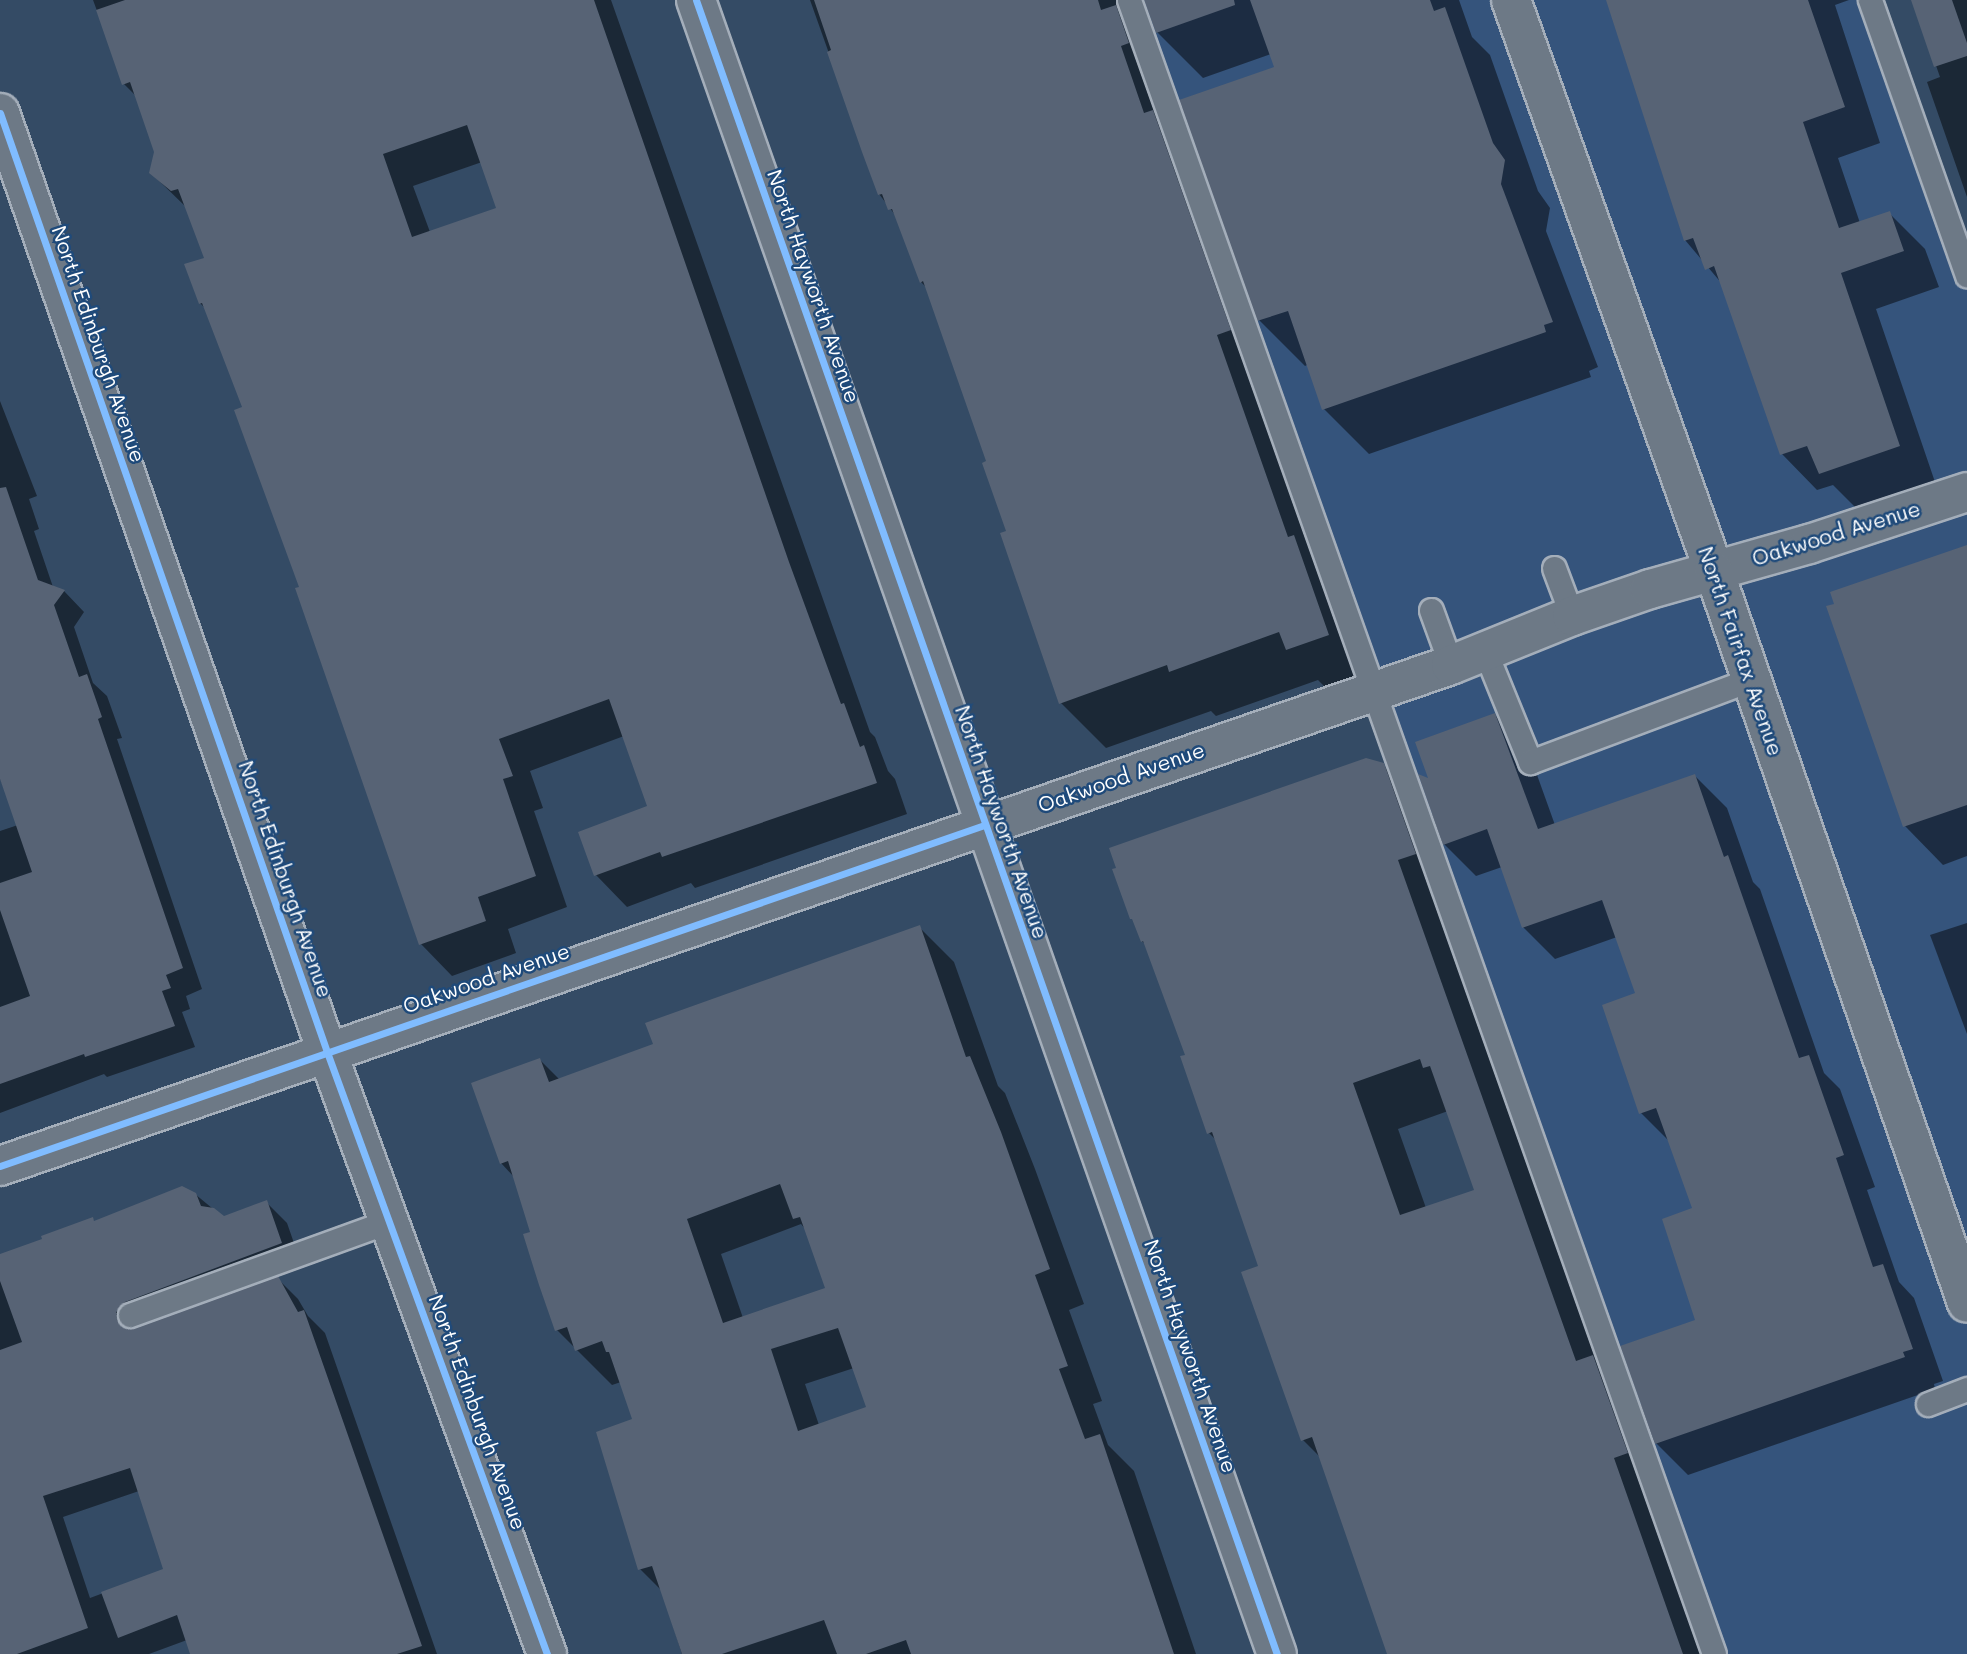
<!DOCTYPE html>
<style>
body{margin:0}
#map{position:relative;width:1967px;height:1654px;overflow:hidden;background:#344b65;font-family:Mali,sans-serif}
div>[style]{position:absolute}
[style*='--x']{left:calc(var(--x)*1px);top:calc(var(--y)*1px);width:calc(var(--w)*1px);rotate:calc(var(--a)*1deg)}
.built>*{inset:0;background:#35547c}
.shadow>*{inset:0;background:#0007}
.building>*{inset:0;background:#576375}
.roads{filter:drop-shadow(2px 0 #a4aeba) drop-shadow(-2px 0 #a4aeba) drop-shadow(0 2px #a4aeba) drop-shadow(0 -2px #a4aeba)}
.service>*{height:23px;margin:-11.5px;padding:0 11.5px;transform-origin:11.5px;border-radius:11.5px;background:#6d7986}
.minor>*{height:38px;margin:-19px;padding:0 19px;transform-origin:19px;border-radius:19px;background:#6d7986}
.secondary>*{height:38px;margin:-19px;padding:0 19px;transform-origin:19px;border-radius:19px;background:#6d7986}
.cycleway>*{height:7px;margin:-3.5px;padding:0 3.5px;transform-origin:3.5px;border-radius:3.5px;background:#80bcff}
span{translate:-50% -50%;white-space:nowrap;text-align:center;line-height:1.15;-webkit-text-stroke:5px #1f4a7a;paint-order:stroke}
.street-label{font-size:21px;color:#fff}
</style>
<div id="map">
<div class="built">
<i style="clip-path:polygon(1124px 0,1882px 0,1967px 248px,1967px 1654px,1704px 1654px)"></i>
</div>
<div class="shadow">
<i style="clip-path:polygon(evenodd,93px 0,611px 0,870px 732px,875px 737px,888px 771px,895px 779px,907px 814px,695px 888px,691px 883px,627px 907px,596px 875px,649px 807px,624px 736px,530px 771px,543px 808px,534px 811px,567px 907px,508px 929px,516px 953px,452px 976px,421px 944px,301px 588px,245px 409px,207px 310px,200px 303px,206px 259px,187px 208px,151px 173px,156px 152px,137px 97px,124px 84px,93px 0,482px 162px,498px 209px,430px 232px,413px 186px,482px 162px)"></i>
<i style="clip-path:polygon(810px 0,1127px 0,1138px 32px,1163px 57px,1174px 88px,1166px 91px,1183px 142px,1203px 162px,1276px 68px,1271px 54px,1203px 78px,1157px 32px,1150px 0,1459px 0,1472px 37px,1490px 55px,1538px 191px,1550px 208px,1546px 231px,1598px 367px,1589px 371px,1591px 377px,1369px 454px,1324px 409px,1309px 364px,1305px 366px,1254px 315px,1275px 376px,1261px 381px,1373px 681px,1333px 695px,1318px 680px,1216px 716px,1211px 711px,1106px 748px,1061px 703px,988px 462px,926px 287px,921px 282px,896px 216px,879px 194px)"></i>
<i style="clip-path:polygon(1608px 0,1849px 0,1835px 5px,1880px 143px,1838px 158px,1860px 223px,1889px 213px,1925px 249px,1939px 287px,1876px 309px,1935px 482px,1857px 509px,1833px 485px,1817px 490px,1782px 454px,1723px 285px,1685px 240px)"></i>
<i style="clip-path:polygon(1913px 0,1967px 0,1967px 197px,1927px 82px,1940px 77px)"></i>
<i style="clip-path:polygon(0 401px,37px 496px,29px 499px,39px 529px,34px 531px,53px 587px,64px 591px,84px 612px,74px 627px,93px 683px,107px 696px,122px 738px,117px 739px,202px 989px,186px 996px,190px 1009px,182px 1012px,195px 1047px,107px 1077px,104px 1074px,0 1113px,0 831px,18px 825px,0 778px)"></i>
<i style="clip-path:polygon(1967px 546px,1967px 856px,1943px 865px,1905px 826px)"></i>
<i style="clip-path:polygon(evenodd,1495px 715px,1527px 747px,1555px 825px,1695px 776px,1727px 808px,1753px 882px,1760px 889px,1824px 1073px,1840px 1089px,1875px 1187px,1867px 1190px,1899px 1282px,1914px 1298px,1943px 1381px,1934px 1384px,1935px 1389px,1688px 1475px,1652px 1439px,1673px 1499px,1659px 1504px,1711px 1654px,1390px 1654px,1322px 1459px,1303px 1440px,1260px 1267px,1217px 1141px,1209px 1133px,1187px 1056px,1147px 946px,1142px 941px,1383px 765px,1434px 816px,1431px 780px,1495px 715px,1439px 839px,1476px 876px,1502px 867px,1523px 927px,1555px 959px,1617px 937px,1637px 994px,1641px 1113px,1671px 1143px,1694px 1209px,1697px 1321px,1644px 1408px,1609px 1373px,1442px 906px,1461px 900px,1439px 839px,1495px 715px,1448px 1111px,1476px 1191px,1426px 1208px,1398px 1129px,1448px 1111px)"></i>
<i style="clip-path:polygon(1967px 923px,1967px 1034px,1930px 935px)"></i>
<i style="clip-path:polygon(evenodd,919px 927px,954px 962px,998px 1086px,1005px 1093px,1035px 1169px,1084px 1304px,1069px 1310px,1102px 1401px,1093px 1404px,1108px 1445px,1134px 1471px,1196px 1654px,682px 1654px,662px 1591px,640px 1569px,634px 1420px,621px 1382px,612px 1385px,557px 1330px,525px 1235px,532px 1233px,514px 1177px,501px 1163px,540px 1060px,560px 1080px,655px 1045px,919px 927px,801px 1224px,806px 1230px,827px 1289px,743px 1318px,721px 1254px,801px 1224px,919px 927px,854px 1368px,868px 1408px,819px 1425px,805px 1384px,854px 1368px)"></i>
<i style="clip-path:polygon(evenodd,195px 1194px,224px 1218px,266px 1202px,287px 1223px,301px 1263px,146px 1322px,138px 1328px,277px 1278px,298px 1299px,308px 1316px,325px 1333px,437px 1654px,192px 1654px,187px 1640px,149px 1654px,0 1654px,0 1257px,93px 1220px,96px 1223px,195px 1194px,139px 1491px,165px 1570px,90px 1598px,63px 1517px,139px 1491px)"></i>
</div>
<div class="building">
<i style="clip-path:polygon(evenodd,125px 0,594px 0,789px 562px,841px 704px,844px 703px,860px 747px,864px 745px,877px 783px,662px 857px,660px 852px,594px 876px,578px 832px,647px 806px,609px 699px,499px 739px,513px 776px,503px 779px,536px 876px,478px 897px,486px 921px,419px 945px,295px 588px,299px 587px,234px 410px,242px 407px,202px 303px,199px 304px,184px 264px,204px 258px,178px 189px,171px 191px,149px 173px,154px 152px,130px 82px,122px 85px,96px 10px,125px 0,467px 125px,496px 208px,412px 237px,383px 154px,467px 125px)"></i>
<i style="clip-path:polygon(814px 0,1098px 0,1101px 10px,1116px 5px,1129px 43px,1121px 46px,1144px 113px,1153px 110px,1231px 330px,1217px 335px,1288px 537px,1294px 535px,1329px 635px,1286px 650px,1279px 632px,1169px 672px,1167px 665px,1059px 704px,1000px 533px,1006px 531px,982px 463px,986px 461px,923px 281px,920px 283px,892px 209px,888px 210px,882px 194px,878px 195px,862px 152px,827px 52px,831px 50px)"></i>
<i style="clip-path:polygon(1144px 0,1234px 0,1235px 5px,1156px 33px)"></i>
<i style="clip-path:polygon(1250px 0,1430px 0,1434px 11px,1445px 7px,1493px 143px,1505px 160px,1501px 184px,1553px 322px,1544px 325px,1546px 332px,1322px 410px,1288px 311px,1257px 321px,1179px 100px,1274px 67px)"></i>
<i style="clip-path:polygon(1606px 0,1808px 0,1845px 107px,1803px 122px,1839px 228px,1890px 211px,1904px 251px,1841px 273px,1900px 446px,1819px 474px,1807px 446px,1780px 455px,1714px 266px,1705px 270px,1693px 238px,1684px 241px)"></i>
<i style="clip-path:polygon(1911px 0,1952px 0,1967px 43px,1967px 56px,1934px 67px)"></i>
<i style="clip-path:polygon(6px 487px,38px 580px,65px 590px,54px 605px,79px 677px,87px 674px,102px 717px,98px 719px,183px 968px,166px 975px,171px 988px,162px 991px,175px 1026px,85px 1057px,84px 1054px,0 1084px,0 1007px,30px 996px,0 910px,0 883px,32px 872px,0 779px,0 488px)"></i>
<i style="clip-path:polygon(1967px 545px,1967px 805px,1903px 827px,1826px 606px,1834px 604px,1830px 592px)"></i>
<i style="clip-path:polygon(1495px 713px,1538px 829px,1695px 774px,1724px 857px,1728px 855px,1799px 1058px,1809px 1055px,1844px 1155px,1836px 1158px,1873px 1267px,1883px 1264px,1913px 1349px,1903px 1352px,1905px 1357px,1655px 1444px,1620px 1346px,1695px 1320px,1662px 1219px,1692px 1208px,1656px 1108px,1639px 1114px,1602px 1005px,1635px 993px,1602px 900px,1522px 928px,1487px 829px,1443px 845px,1418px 774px,1428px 778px,1415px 742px)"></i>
<i style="clip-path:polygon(evenodd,1366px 758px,1384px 763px,1416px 854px,1398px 860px,1576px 1361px,1593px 1355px,1628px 1453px,1614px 1458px,1683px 1654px,1387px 1654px,1312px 1437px,1301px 1441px,1241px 1272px,1258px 1266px,1212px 1132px,1207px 1134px,1180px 1056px,1185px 1055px,1143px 941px,1141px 942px,1132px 919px,1130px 919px,1112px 869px,1116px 868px,1109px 848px,1366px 758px,1420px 1059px,1423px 1068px,1430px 1066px,1474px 1190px,1400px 1215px,1353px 1083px,1420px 1059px)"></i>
<i style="clip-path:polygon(evenodd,920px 925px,966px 1057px,970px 1056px,1001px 1132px,1050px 1269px,1035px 1275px,1068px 1366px,1059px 1369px,1085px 1439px,1100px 1434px,1174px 1654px,911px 1654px,906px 1640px,866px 1654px,837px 1654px,824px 1620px,722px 1654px,682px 1654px,652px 1566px,638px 1570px,596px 1432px,632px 1419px,609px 1352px,606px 1352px,602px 1341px,575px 1351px,567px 1327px,555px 1331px,539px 1285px,523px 1234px,530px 1232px,508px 1161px,500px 1164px,471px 1083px,540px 1058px,549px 1082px,653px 1044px,645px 1023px,920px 925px,780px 1184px,793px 1219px,800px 1217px,825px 1288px,723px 1323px,687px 1219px,780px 1184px,920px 925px,838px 1328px,866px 1407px,798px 1431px,771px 1349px,838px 1328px)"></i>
<i style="clip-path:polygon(182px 1186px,196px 1193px,201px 1206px,214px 1208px,224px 1216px,267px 1200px,282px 1243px,125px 1302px,116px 1312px,117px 1320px,127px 1329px,135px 1328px,278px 1276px,298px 1312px,304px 1310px,422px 1646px,397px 1654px,190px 1654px,177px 1615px,118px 1638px,101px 1592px,163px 1569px,130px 1468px,43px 1496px,88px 1628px,17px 1654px,0 1654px,0 1350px,22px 1342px,0 1281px,0 1254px,42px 1239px,41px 1236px,93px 1217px,94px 1221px)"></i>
</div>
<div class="roads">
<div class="service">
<i style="--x:1129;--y:0;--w:1754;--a:70.52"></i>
<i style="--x:1870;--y:0;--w:292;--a:70.6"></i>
<i style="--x:1554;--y:568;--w:51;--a:69.4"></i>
<i style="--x:1431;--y:610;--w:59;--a:70"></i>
<i style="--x:1485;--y:651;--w:120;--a:67.9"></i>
<i style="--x:1530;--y:762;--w:237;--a:-20.5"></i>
<i style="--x:130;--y:1315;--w:276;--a:-19.9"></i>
<i style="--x:1928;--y:1404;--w:42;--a:-21"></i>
</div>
<div class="minor">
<i style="--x:696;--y:0;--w:1753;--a:70.65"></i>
<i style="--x:0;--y:113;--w:994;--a:70.8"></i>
<i style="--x:327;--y:1052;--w:641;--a:69.93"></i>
<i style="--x:0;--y:1166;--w:1535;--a:-19.05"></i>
<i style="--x:1451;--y:665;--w:131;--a:-22"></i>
<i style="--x:1572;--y:616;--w:83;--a:-19.1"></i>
<i style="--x:1650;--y:589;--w:165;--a:-15.8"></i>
<i style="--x:1809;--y:544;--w:166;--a:-18.2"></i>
</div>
<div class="secondary">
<i style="--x:1511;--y:0;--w:606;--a:70.43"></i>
<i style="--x:1714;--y:571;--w:774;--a:70.93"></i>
</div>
</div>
<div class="cycleway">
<i style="--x:696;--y:0;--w:1753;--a:70.65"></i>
<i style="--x:0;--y:113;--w:994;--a:70.8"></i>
<i style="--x:327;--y:1052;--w:641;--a:69.93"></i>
<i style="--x:0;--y:1166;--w:1041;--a:-19.11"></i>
</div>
<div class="street-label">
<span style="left:814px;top:286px;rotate:71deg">North Hayworth Avenue</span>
<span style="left:99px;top:344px;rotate:71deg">North Edinburgh Avenue</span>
<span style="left:1836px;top:533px;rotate:-17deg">Oakwood Avenue</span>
<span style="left:1741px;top:651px;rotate:71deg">North Fairfax Avenue</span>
<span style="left:1121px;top:777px;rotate:-19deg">Oakwood Avenue</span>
<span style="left:1002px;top:822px;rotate:71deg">North Hayworth Avenue</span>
<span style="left:286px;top:879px;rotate:71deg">North Edinburgh Avenue</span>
<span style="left:486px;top:978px;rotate:-19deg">Oakwood Avenue</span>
<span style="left:1191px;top:1356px;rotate:71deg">North Hayworth Avenue</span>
<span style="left:478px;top:1412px;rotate:70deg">North Edinburgh Avenue</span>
</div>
</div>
